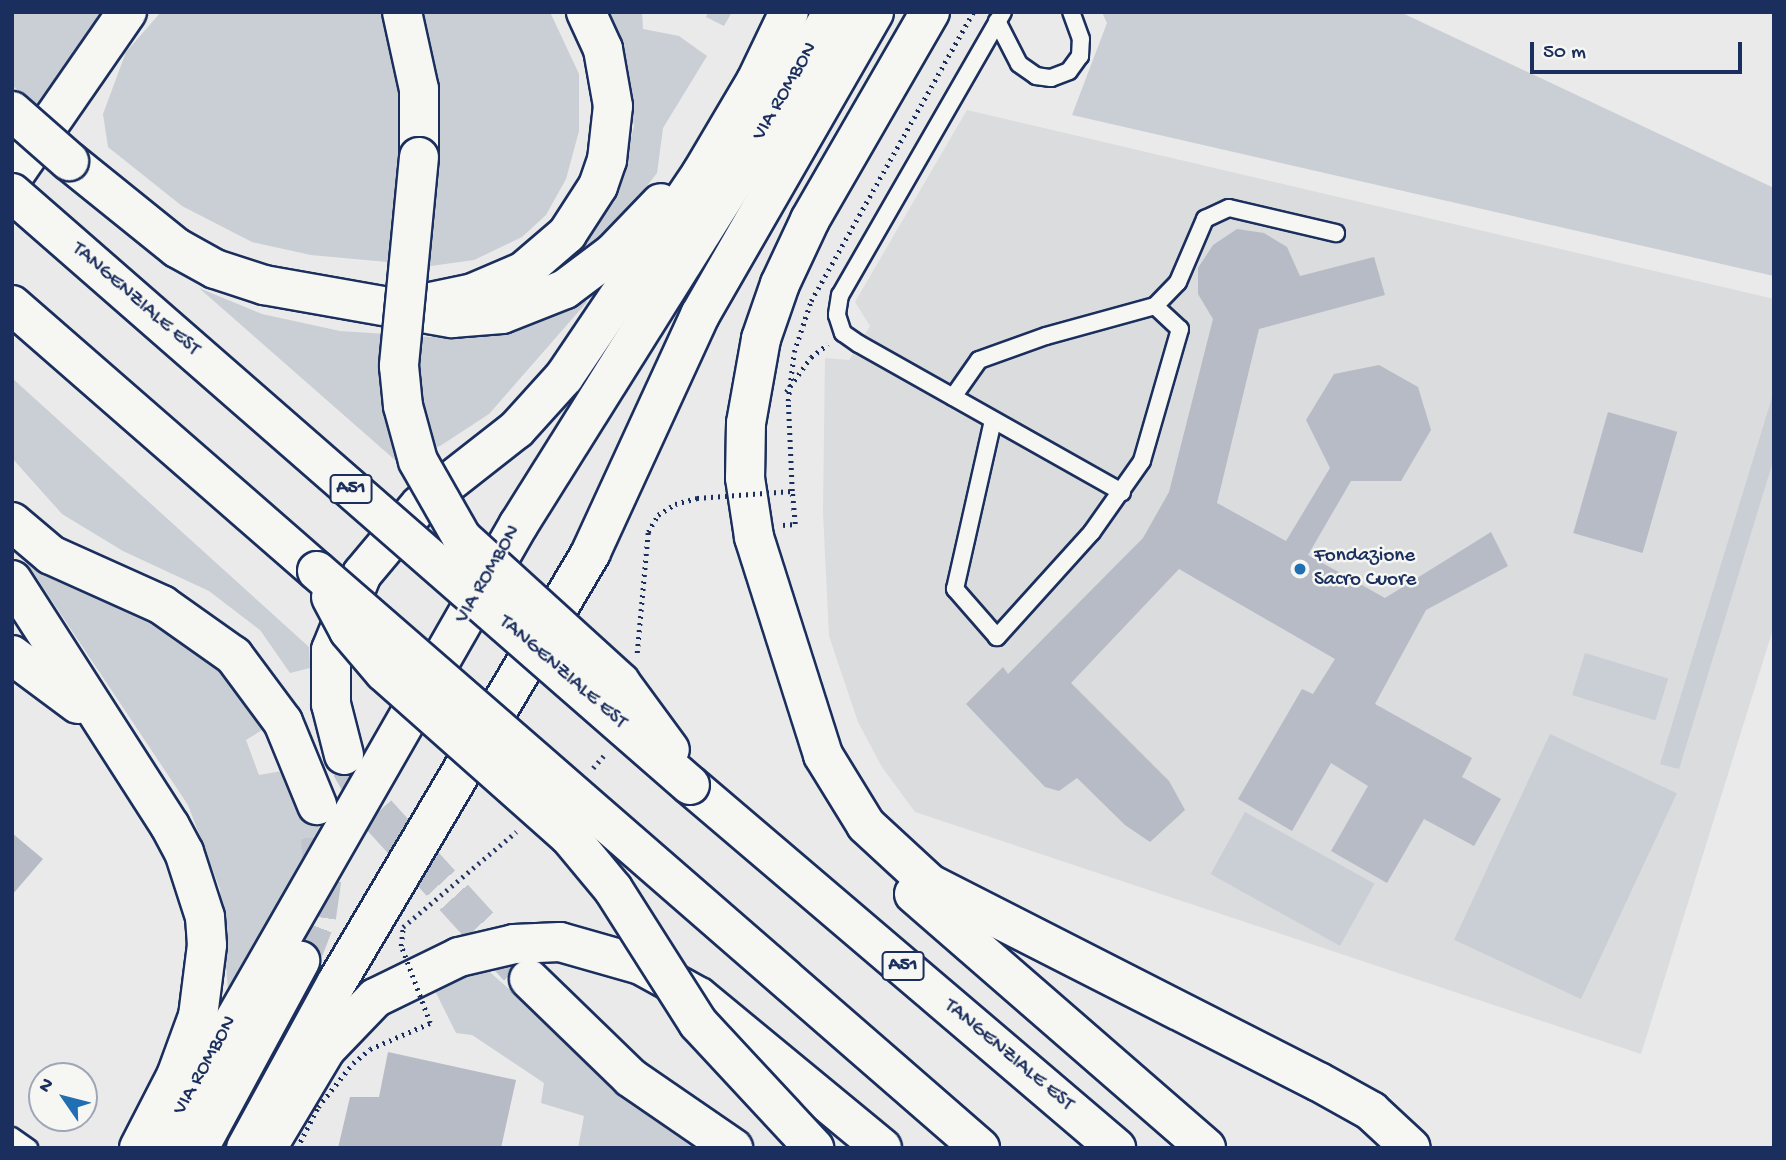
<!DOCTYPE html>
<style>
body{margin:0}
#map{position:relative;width:1786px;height:1160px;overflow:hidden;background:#e9eae9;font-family:"Gochi Hand",sans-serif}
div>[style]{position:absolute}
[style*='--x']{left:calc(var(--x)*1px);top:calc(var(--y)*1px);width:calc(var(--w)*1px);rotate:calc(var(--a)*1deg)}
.built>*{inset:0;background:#dadcde}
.green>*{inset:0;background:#caced5;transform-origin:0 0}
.building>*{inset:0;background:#b6bbc6;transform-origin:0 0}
.highway-tunnel>*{height:38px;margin-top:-19px;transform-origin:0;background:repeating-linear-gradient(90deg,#c0c5cd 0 38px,transparent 0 57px)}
.path>*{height:4.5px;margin-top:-2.25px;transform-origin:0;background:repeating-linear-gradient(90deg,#1b2f5e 0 2px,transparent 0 7px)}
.roads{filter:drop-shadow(2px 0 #1b2f5e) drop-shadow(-2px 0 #1b2f5e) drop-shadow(0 2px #1b2f5e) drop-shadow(0 -2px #1b2f5e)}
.lane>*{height:16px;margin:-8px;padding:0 8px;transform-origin:8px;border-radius:8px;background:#f6f6f2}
.primary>*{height:38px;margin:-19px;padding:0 19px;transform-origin:19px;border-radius:19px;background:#f6f6f2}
.highway>*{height:38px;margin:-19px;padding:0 19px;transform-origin:19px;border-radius:19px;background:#f6f6f2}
.path-bridge>*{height:4.5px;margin-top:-2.25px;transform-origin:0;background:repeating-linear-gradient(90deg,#1b2f5e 0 2px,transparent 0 7px)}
.bridges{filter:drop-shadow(2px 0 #1b2f5e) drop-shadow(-2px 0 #1b2f5e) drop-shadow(0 2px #1b2f5e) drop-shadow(0 -2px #1b2f5e)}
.highway-bridge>*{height:38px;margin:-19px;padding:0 19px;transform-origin:19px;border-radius:19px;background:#f6f6f2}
.dots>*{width:19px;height:19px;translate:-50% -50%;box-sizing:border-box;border:4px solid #f6f6f2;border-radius:50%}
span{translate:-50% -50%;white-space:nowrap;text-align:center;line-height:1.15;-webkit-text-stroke:5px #f6f6f2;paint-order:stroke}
.shield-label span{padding:2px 5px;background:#f6f6f2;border:2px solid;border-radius:5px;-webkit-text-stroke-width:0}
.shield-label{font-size:19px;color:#1b2f5e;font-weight:700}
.street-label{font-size:21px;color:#1b2f5e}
.poi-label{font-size:21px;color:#1b2f5e}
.left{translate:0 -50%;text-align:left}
.frame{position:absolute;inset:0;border:14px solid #1b2f5e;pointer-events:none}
.north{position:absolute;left:28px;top:1062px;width:70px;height:70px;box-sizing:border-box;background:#f6f6f2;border:2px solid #9ea6b7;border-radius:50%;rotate:305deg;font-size:19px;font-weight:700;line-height:28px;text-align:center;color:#1b2f5e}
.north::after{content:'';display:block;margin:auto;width:24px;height:32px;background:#1f6fb2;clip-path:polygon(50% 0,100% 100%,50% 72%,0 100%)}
.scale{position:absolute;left:1530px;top:42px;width:212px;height:32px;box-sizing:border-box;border:4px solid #1b2f5e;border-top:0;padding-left:9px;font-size:21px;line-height:24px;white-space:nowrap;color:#1b2f5e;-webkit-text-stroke:5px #f6f6f2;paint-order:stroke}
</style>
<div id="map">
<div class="built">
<i style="clip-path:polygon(967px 110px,1774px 299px,1774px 626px,1641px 1054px,915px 812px,882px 767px,858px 722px,829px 636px,823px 512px,825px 358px,849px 360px,870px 326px,855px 302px)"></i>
</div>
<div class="green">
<i style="clip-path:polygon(12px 12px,104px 12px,39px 109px,12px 85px)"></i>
<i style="clip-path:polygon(161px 12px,550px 12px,579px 74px,579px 131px,566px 179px,546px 215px,522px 237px,474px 260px,431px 266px,311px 255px,252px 242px,182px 206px,108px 147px,103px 114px,126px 52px)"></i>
<i style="clip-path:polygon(600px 12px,642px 12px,643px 29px,679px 36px,707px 56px,663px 128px,657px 173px,626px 213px,585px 253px,553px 272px,581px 246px,615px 201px,634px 126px,623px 55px)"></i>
<i style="clip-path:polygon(708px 12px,732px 12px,724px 26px,706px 17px)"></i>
<i style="clip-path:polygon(1102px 12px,1400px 12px,1774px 188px,1774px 276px,1072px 115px,1107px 23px)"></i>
<i style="clip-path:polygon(199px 288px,262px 314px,340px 331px,431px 337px,501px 332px,583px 297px,587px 302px,489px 414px,440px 446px,395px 460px)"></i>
<i style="clip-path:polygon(12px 378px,309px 647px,310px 668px,290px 673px,260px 630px,209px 591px,123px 551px,62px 514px,12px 458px)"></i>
<i style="clip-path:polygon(1774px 391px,1774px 458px,1679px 769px,1660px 764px)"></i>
<i style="clip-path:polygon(12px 541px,210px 649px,267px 727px,246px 740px,259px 775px,288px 770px,300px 816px,328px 811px,238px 980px,228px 990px,220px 889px,188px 805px)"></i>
<i style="left:1585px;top:653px;width:87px;height:44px;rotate:17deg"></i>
<i style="left:1550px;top:734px;width:140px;height:227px;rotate:25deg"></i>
<i style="left:1245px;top:812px;width:148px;height:71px;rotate:29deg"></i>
<i style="clip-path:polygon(483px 966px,580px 1052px,707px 1148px,578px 1148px,584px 1116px,541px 1103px,544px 1083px,472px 1035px,456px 1033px,432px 985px)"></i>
</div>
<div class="building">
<i style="clip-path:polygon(1237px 229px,1264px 233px,1287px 247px,1300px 276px,1374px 257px,1385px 295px,1259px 329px,1217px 503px,1286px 541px,1330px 468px,1306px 420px,1334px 374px,1379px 365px,1418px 387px,1431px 430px,1401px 481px,1351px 481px,1308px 555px,1385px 598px,1491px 532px,1508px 566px,1426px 610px,1375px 704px,1472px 758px,1462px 777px,1501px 799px,1474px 846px,1424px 819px,1387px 883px,1331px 851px,1368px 786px,1331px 763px,1292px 831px,1238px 799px,1302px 689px,1313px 694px,1335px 659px,1179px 569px,1071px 683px,1169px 781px,1185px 810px,1150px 842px,1125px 825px,1077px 778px,1059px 791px,1045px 787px,966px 704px,1003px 667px,1008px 674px,1143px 538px,1169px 492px,1213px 319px,1198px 294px,1198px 268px,1213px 245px)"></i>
<i style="left:1608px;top:412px;width:72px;height:126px;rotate:16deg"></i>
<i style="clip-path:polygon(12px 833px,43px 859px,12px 895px)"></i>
<i style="clip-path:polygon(388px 1052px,516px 1080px,501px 1148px,338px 1148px,350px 1097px,379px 1097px)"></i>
</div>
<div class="highway-tunnel">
<i style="--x:350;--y:766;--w:54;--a:60.1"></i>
<i style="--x:377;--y:813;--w:211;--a:47.7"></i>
<i style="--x:300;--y:961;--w:47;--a:-68.9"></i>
<i style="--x:317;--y:917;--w:42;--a:-81.9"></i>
<i style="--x:323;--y:875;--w:70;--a:-94.9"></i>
</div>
<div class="path">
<i style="--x:786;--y:392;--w:43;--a:-54.5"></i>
<i style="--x:811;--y:357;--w:21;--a:-37"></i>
<i style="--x:783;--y:525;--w:12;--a:-5"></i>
<i style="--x:795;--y:524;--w:33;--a:-95"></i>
</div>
<div class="roads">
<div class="lane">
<i style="--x:1003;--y:12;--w:327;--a:119.9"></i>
<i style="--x:840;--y:295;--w:20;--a:99"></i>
<i style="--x:837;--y:315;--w:19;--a:72"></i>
<i style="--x:843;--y:333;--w:19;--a:35"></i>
<i style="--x:859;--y:344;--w:302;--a:29.4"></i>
<i style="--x:997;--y:21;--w:48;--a:62.9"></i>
<i style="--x:1019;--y:64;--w:21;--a:35"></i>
<i style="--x:1036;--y:76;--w:15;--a:8"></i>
<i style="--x:1051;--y:78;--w:19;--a:-21"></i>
<i style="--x:1069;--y:71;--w:19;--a:-54"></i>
<i style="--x:1080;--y:56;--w:17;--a:-87"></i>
<i style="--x:1081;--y:39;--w:29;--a:-110"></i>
<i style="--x:1155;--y:306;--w:33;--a:-46"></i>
<i style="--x:1178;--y:282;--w:69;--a:-66.8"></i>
<i style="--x:1205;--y:219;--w:26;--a:-25"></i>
<i style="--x:1229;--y:208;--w:110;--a:13.2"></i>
<i style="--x:953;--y:397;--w:45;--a:-54.9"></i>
<i style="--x:979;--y:360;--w:71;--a:-19.7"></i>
<i style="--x:1046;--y:336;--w:113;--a:-15.4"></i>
<i style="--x:1155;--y:306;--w:34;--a:43"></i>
<i style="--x:1180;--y:329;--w:137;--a:106.1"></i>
<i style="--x:1142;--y:461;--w:87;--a:125.2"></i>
<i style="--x:1092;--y:532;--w:142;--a:132.1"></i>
<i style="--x:997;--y:637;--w:64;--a:-131.2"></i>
<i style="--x:955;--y:589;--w:173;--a:-77.3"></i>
<i style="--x:12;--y:1136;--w:21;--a:35"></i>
</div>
<div class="primary">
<i style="--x:161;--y:1148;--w:719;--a:-60.16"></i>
<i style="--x:519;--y:524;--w:411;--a:-57.9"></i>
<i style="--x:737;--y:176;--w:190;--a:-59.7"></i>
<i style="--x:246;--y:1148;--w:189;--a:-61.3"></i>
<i style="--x:337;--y:982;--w:499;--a:-59.4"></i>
<i style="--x:591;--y:552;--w:261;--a:-65.3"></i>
<i style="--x:700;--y:315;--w:349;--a:-60.1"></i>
</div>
<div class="highway">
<i style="--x:402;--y:12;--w:79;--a:77.6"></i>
<i style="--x:419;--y:89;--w:68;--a:90"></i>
<i style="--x:930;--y:12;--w:240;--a:120"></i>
<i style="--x:810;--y:220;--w:71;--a:115.1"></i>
<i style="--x:780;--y:284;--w:58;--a:109.1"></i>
<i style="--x:761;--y:339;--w:85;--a:100.1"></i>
<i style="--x:746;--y:423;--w:55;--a:91"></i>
<i style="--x:745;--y:478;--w:60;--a:81.3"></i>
<i style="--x:754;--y:537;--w:229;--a:72.4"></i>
<i style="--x:823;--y:755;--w:82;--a:58.4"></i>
<i style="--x:866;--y:825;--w:87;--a:42.7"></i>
<i style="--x:930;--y:884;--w:436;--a:27"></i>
<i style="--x:1319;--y:1082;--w:60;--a:29.1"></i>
<i style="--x:1371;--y:1111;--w:54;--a:42.8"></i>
<i style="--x:69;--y:161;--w:139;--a:38.9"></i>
<i style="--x:177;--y:248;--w:43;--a:28.9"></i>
<i style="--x:215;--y:269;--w:52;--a:18.1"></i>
<i style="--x:264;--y:285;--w:191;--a:10"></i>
<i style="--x:452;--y:318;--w:50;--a:-4.6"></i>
<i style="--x:502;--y:314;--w:68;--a:-21.6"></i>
<i style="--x:565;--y:289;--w:60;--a:-36.9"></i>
<i style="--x:613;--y:253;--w:69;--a:-46.2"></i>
<i style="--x:12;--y:178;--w:202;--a:-55.3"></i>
<i style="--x:430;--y:302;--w:44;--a:-11.8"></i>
<i style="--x:473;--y:293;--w:56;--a:-23.3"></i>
<i style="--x:524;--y:271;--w:57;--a:-40.7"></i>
<i style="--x:567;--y:234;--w:57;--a:-57.1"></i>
<i style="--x:598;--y:186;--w:28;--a:-71"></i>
<i style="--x:607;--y:160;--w:54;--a:-83.7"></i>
<i style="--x:613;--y:106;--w:58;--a:-100"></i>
<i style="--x:603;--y:49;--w:41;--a:-114.7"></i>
<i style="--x:12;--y:305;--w:405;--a:41.1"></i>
<i style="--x:12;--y:522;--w:51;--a:40.2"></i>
<i style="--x:51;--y:555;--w:122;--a:24.2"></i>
<i style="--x:162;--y:605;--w:88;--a:35.3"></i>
<i style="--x:234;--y:656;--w:82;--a:53.4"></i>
<i style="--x:283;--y:722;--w:90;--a:67.7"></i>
<i style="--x:12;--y:580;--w:292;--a:57.3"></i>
<i style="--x:170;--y:826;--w:30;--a:62"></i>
<i style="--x:184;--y:852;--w:68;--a:72.1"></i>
<i style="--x:205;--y:917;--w:28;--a:86"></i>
<i style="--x:207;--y:945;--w:72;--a:97.2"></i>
<i style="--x:198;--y:1016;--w:64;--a:110.1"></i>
<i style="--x:176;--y:1076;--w:81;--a:117.2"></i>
<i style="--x:12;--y:655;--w:82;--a:36.6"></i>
<i style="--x:344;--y:755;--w:53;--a:-104.3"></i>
<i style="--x:331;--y:704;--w:54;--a:-90"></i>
<i style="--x:331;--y:650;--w:82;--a:-67.8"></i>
<i style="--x:362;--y:574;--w:90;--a:-50"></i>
<i style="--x:420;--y:505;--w:123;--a:-38.1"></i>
<i style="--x:517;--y:429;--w:70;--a:-47.9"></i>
<i style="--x:564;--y:377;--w:245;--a:-56"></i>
<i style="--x:701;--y:174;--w:108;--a:-59.4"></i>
<i style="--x:756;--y:81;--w:76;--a:-64.4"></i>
<i style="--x:690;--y:785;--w:560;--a:40.43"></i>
<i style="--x:914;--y:894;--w:387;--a:41"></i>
<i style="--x:529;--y:979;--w:142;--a:44.1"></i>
<i style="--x:631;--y:1078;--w:124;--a:34.5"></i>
<i style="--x:199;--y:1148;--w:213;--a:-61.6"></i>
<i style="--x:267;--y:1148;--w:115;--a:-59.2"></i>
<i style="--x:326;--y:1049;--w:71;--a:-46.1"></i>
<i style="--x:375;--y:998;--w:93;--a:-26"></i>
<i style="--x:459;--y:957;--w:57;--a:-13.3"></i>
<i style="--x:514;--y:944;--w:46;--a:-2.5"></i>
<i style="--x:560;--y:942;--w:84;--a:15.9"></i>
<i style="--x:641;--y:965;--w:66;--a:28.9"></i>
<i style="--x:699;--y:997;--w:237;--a:39.5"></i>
</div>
</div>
<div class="path-bridge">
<i style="--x:637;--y:653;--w:121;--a:-84.8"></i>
<i style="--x:648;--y:532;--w:20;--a:-60"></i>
<i style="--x:658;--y:515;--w:20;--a:-33"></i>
<i style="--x:675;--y:504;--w:23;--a:-15"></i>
<i style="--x:697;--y:498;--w:95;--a:-4.2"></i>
<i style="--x:792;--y:491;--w:90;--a:-92.5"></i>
<i style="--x:788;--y:401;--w:49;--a:-83"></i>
<i style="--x:794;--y:352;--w:54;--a:-71.6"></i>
<i style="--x:811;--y:301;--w:331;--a:-60.7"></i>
<i style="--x:593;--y:768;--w:18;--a:-49"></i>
<i style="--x:297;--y:1148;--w:46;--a:-62.9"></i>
<i style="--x:318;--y:1107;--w:56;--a:-51.5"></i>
<i style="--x:353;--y:1063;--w:22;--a:-39"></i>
<i style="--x:370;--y:1049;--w:65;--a:-23.4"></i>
<i style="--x:430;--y:1023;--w:82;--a:-110.6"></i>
<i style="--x:401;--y:946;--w:19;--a:-84"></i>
<i style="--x:403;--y:927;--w:148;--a:-40.1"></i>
</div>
<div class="bridges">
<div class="highway-bridge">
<i style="--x:12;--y:111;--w:76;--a:41.3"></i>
<i style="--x:419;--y:157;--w:210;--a:95.5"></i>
<i style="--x:399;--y:366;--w:40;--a:84.3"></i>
<i style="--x:403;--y:406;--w:57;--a:74.7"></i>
<i style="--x:418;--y:461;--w:89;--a:60.3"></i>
<i style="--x:462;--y:538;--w:214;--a:42.3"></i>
<i style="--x:620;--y:682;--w:84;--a:53.7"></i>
<i style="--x:12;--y:193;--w:900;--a:41.13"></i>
<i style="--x:317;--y:571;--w:879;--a:41.03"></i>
<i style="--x:331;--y:597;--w:38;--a:62"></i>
<i style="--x:349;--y:631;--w:54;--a:49.5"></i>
<i style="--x:384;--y:672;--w:247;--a:41.6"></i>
<i style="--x:569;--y:836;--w:69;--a:50.3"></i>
<i style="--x:613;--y:889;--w:159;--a:57.6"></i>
<i style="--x:698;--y:1023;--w:171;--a:47.1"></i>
</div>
</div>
<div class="dots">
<i style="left:1300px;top:569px;background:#1f6fb2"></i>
</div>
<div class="shield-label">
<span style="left:351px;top:489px">A51</span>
<span style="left:903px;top:966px">A51</span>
</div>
<div class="street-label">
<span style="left:786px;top:92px;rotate:-60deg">VIA ROMBON</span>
<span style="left:135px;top:300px;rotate:41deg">TANGENZIALE EST</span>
<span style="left:489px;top:575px;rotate:-60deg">VIA ROMBON</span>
<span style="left:562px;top:673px;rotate:41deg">TANGENZIALE EST</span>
<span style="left:1008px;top:1056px;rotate:40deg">TANGENZIALE EST</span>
<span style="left:206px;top:1066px;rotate:-61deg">VIA ROMBON</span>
</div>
<div class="poi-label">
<span class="left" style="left:1314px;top:569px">Fondazione<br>Sacro Cuore</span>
</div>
<div class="frame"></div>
<div class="north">N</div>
<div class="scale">50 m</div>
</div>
